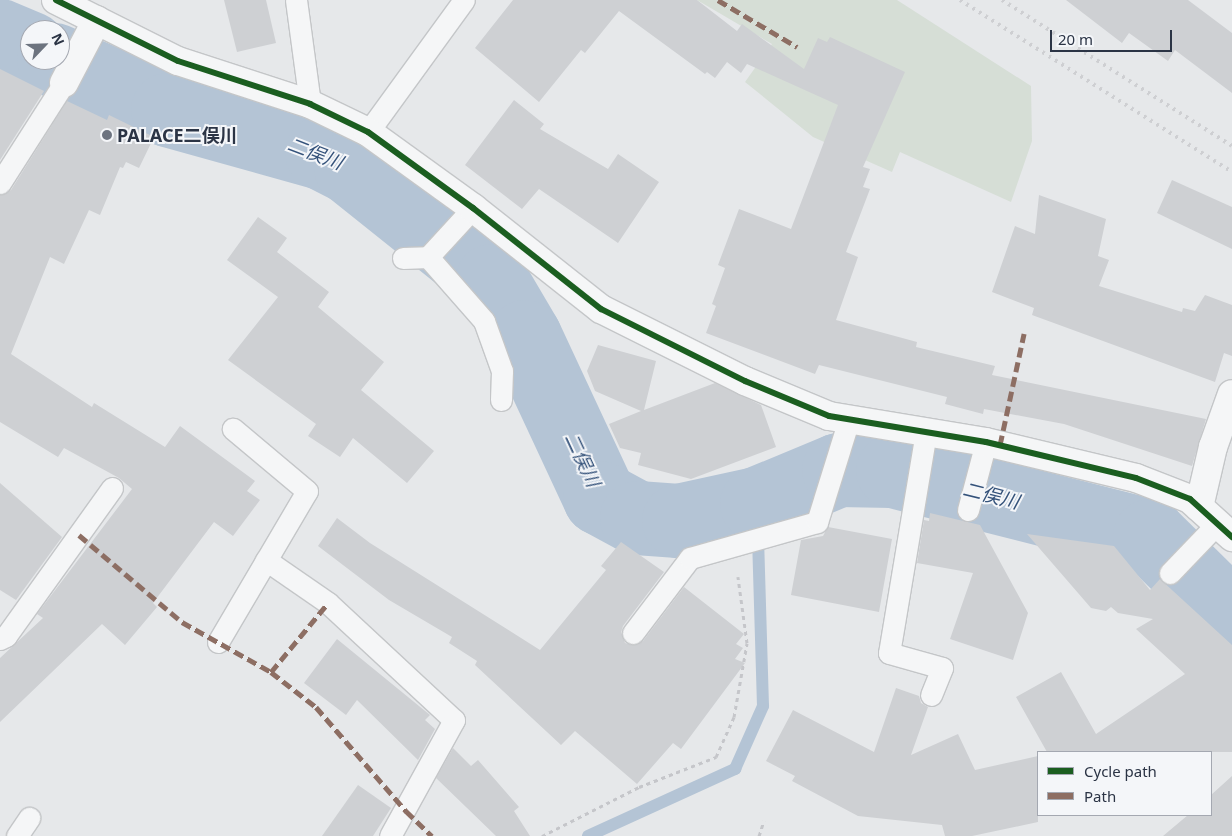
<!DOCTYPE html>
<meta charset="utf-8">
<style>
body{margin:0}
#map{position:relative;width:1232px;height:836px;overflow:hidden;background:#e6e8ea;font-family:"Noto Sans","Noto Sans JP",sans-serif}
div>[style]{position:absolute}
[style*='--x']{left:calc(var(--x)*1px);top:calc(var(--y)*1px);width:calc(var(--w)*1px);rotate:calc(var(--a)*1deg)}
.green>*{inset:0;background:#d6ded6}
.stream>*{height:12px;margin:-6px;padding:0 6px;transform-origin:6px;border-radius:6px;background:#b4c4d5}
.river>*{height:74px;margin:-37px;padding:0 37px;transform-origin:37px;border-radius:37px;background:#b4c4d5}
.building>*{inset:0;background:#ced0d3}
.path>*{height:3px;margin-top:-1.5px;transform-origin:0;background:repeating-linear-gradient(90deg,#c5c6ca 0 4px,transparent 0 8px)}
.roads{filter:drop-shadow(1px 0 #c4c6c8) drop-shadow(-1px 0 #c4c6c8) drop-shadow(0 1px #c4c6c8) drop-shadow(0 -1px #c4c6c8)}
.service>*{height:21px;margin:-10.5px;padding:0 10.5px;transform-origin:10.5px;border-radius:10.5px;background:#f5f6f7}
.minor>*{height:28px;margin:-14px;padding:0 14px;transform-origin:14px;border-radius:14px;background:#f5f6f7}
.rail>*{height:4px;margin-top:-2px;transform-origin:0;background:repeating-linear-gradient(90deg,#cecfd2 0 2.5px,transparent 0 7.5px)}
.quiet>*{height:5px;margin-top:-2.5px;transform-origin:0;background:repeating-linear-gradient(90deg,#8d6e63 0 10px,transparent 0 15px)}
.cycleway>*{height:6px;margin:-3px;padding:0 3px;transform-origin:3px;border-radius:3px;background:#1b5e20}
.dots>*{width:14px;height:14px;translate:-50% -50%;box-sizing:border-box;border:2px solid #f4f6f9;border-radius:50%}
span{translate:-50% -50%;white-space:nowrap;text-align:center;line-height:1.15;-webkit-text-stroke:4px #f4f6f9;paint-order:stroke}
.poi-label{font-size:18px;color:#2b3445;font-weight:700}
.left{translate:0 -50%;text-align:left}
.water-label{font-size:19px;color:#34527a;font-style:italic}
.legend{position:absolute;left:1037px;top:751px;width:175px;height:65px;box-sizing:border-box;background:#f4f6f9;border:1px solid #a4a8b1;margin:0;padding:6px 9px;list-style:none;font-size:15px;color:#2b3445}
.legend li{display:flex;align-items:center;gap:10px;height:25px}
.legend b{width:25px;border:1px solid #a4a8b1}
.north{position:absolute;left:20px;top:20px;width:50px;height:50px;box-sizing:border-box;background:#f4f6f9;border:1px solid #a4a8b1;border-radius:50%;rotate:66deg;font-size:14px;font-weight:700;line-height:20px;text-align:center;color:#2b3445}
.north::after{content:'';display:block;margin:auto;width:18px;height:22px;background:#6c737f;clip-path:polygon(50% 0,100% 100%,50% 72%,0 100%)}
.scale{position:absolute;left:1050px;top:30px;width:122px;height:22px;box-sizing:border-box;border:2px solid #2b3445;border-top:0;padding-left:6px;font-size:15px;line-height:18px;white-space:nowrap;color:#2b3445;-webkit-text-stroke:4px #f4f6f9;paint-order:stroke}
</style>
<div id="map">
<div class="green">
<i style="clip-path:polygon(697px 0,897px 0,1031px 86px,1032px 141px,1011px 202px,900px 152px,892px 172px,813px 137px,745px 82px,772px 44px)"></i>
</div>
<div class="stream">
<i style="--x:588;--y:836;--w:162;--a:-24.5"></i>
<i style="--x:735;--y:769;--w:69;--a:-66"></i>
<i style="--x:763;--y:706;--w:202;--a:-91.7"></i>
</div>
<div class="river">
<i style="--x:0;--y:36;--w:33;--a:23"></i>
<i style="--x:54;--y:60;--w:124;--a:23.7"></i>
<i style="--x:168;--y:110;--w:160;--a:15.6"></i>
<i style="--x:322;--y:153;--w:33;--a:27"></i>
<i style="--x:351;--y:168;--w:181;--a:38.7"></i>
<i style="--x:492;--y:281;--w:65;--a:59.5"></i>
<i style="--x:525;--y:337;--w:178;--a:65"></i>
<i style="--x:600;--y:498;--w:42;--a:28.4"></i>
<i style="--x:637;--y:518;--w:42;--a:4.1"></i>
<i style="--x:679;--y:521;--w:80;--a:-12.3"></i>
<i style="--x:757;--y:504;--w:89;--a:-22.5"></i>
<i style="--x:839;--y:470;--w:54;--a:1.1"></i>
<i style="--x:893;--y:471;--w:265;--a:14.2"></i>
<i style="--x:1150;--y:536;--w:115;--a:44.6"></i>
</div>
<div class="building">
<i style="clip-path:polygon(224px 0,266px 0,276px 43px,237px 52px)"></i>
<i style="clip-path:polygon(513px 0,697px 0,737px 31px,742px 24px,804px 69px,818px 38px,827px 42px,830px 37px,905px 72px,863px 167px,870px 169px,863px 187px,870px 189px,846px 252px,858px 257px,836px 320px,917px 342px,916px 347px,995px 366px,992px 375px,1206px 419px,1192px 466px,1064px 424px,984px 409px,983px 414px,945px 404px,947px 397px,819px 365px,815px 374px,706px 333px,716px 306px,712px 304px,725px 268px,718px 265px,739px 209px,791px 229px,838px 105px,747px 64px,741px 73px,727px 62px,715px 78px,707px 72px,705px 74px,619px 11px,585px 53px,581px 50px,539px 102px,475px 48px)"></i>
<i style="clip-path:polygon(1066px 0,1188px 0,1232px 33px,1232px 93px,1175px 50px,1168px 61px,1129px 33px,1122px 43px)"></i>
<i style="clip-path:polygon(0 69px,44px 91px,0 160px)"></i>
<i style="clip-path:polygon(514px 100px,544px 124px,540px 129px,608px 169px,618px 154px,659px 182px,618px 243px,539px 189px,522px 209px,465px 165px)"></i>
<i style="clip-path:polygon(67px 101px,107px 120px,109px 115px,154px 137px,139px 168px,126px 162px,123px 168px,120px 167px,100px 215px,89px 210px,64px 264px,50px 257px,11px 354px,92px 407px,94px 403px,165px 447px,180px 426px,255px 481px,247px 491px,260px 500px,233px 536px,214px 522px,153px 603px,157px 607px,125px 645px,102px 624px,0 722px,0 658px,43px 618px,37px 614px,132px 489px,119px 478px,64px 448px,58px 457px,0 422px,0 195px,11px 190px)"></i>
<i style="clip-path:polygon(1172px 180px,1232px 207px,1232px 249px,1157px 213px)"></i>
<i style="clip-path:polygon(1039px 195px,1106px 219px,1098px 256px,1109px 260px,1099px 286px,1182px 312px,1183px 308px,1195px 311px,1205px 295px,1232px 305px,1232px 356px,1224px 353px,1215px 382px,1032px 315px,1034px 308px,992px 292px,1015px 226px,1035px 234px)"></i>
<i style="clip-path:polygon(258px 217px,287px 238px,277px 252px,329px 292px,318px 307px,384px 362px,361px 390px,434px 451px,407px 483px,353px 438px,340px 457px,308px 436px,316px 424px,228px 360px,278px 297px,227px 260px)"></i>
<i style="clip-path:polygon(598px 345px,656px 361px,644px 410px,715px 383px,761px 405px,776px 447px,691px 479px,638px 465px,641px 453px,620px 448px,609px 424px,641px 411px,595px 391px,587px 371px)"></i>
<i style="clip-path:polygon(0 483px,62px 537px,16px 600px,0 590px)"></i>
<i style="clip-path:polygon(930px 513px,980px 525px,1028px 613px,1013px 660px,950px 639px,973px 573px,917px 563px,924px 520px,929px 521px)"></i>
<i style="clip-path:polygon(337px 518px,370px 543px,540px 650px,606px 570px,601px 566px,621px 542px,664px 572px,623px 626px,621px 632px,625px 643px,632px 645px,643px 641px,684px 587px,744px 634px,736px 644px,743px 648px,735px 659px,745px 663px,681px 749px,673px 743px,637px 784px,575px 731px,561px 745px,475px 665px,477px 661px,449px 643px,452px 637px,389px 600px,318px 546px)"></i>
<i style="clip-path:polygon(828px 527px,892px 539px,879px 612px,791px 595px,801px 540px,823px 536px)"></i>
<i style="clip-path:polygon(1027px 534px,1114px 546px,1150px 590px,1160px 579px,1232px 645px,1232px 752px,1047px 752px,1016px 697px,1061px 672px,1096px 734px,1185px 674px,1136px 629px,1153px 619px,1118px 613px,1111px 607px,1106px 611px,1091px 608px)"></i>
<i style="clip-path:polygon(337px 639px,430px 715px,425px 720px,435px 729px,418px 760px,357px 700px,346px 715px,304px 683px)"></i>
<i style="clip-path:polygon(896px 688px,919px 696px,921px 703px,928px 707px,911px 755px,958px 734px,975px 770px,1038px 756px,1038px 822px,972px 836px,945px 836px,942px 825px,858px 816px,792px 781px,795px 776px,766px 761px,793px 710px,874px 752px)"></i>
<i style="clip-path:polygon(453px 748px,471px 766px,478px 760px,519px 807px,514px 811px,530px 836px,496px 836px,436px 778px)"></i>
<i style="clip-path:polygon(1232px 776px,1232px 836px,1163px 836px,1188px 815px,1211px 815px,1211px 795px)"></i>
<i style="clip-path:polygon(358px 785px,391px 808px,373px 836px,322px 836px)"></i>
</div>
<div class="path">
<i style="--x:542;--y:836;--w:109;--a:-26.8"></i>
<i style="--x:639;--y:787;--w:83;--a:-21.3"></i>
<i style="--x:716;--y:757;--w:44;--a:-65.8"></i>
<i style="--x:734;--y:717;--w:75;--a:-80"></i>
<i style="--x:747;--y:643;--w:67;--a:-97.8"></i>
<i style="--x:759;--y:836;--w:16;--a:-72"></i>
</div>
<div class="roads">
<div class="service">
<i style="--x:296;--y:0;--w:105;--a:82.3"></i>
<i style="--x:368;--y:132;--w:163;--a:-54"></i>
<i style="--x:0;--y:183;--w:119;--a:-57.4"></i>
<i style="--x:428;--y:257;--w:67;--a:-47.4"></i>
<i style="--x:403;--y:258;--w:25;--a:-2"></i>
<i style="--x:428;--y:257;--w:85;--a:48.8"></i>
<i style="--x:484;--y:321;--w:53;--a:70.2"></i>
<i style="--x:502;--y:371;--w:29;--a:92"></i>
<i style="--x:926;--y:432;--w:224;--a:99.5"></i>
<i style="--x:889;--y:653;--w:55;--a:15.8"></i>
<i style="--x:942;--y:668;--w:29;--a:112"></i>
<i style="--x:968;--y:510;--w:70;--a:-75.2"></i>
<i style="--x:266;--y:560;--w:75;--a:34.7"></i>
<i style="--x:328;--y:603;--w:172;--a:42.9"></i>
<i style="--x:454;--y:720;--w:132;--a:118.9"></i>
<i style="--x:1170;--y:573;--w:68;--a:-46.2"></i>
<i style="--x:633;--y:633;--w:94;--a:-52.8"></i>
<i style="--x:690;--y:558;--w:132;--a:-15.8"></i>
<i style="--x:817;--y:522;--w:108;--a:-72.7"></i>
<i style="--x:0;--y:639;--w:7;--a:-27"></i>
<i style="--x:6;--y:636;--w:182;--a:-54.4"></i>
<i style="--x:218;--y:642;--w:175;--a:-59.5"></i>
<i style="--x:307;--y:491;--w:97;--a:-140"></i>
<i style="--x:17;--y:836;--w:22;--a:-56"></i>
</div>
<div class="minor">
<i style="--x:56;--y:0;--w:136;--a:26.6"></i>
<i style="--x:178;--y:61;--w:139;--a:18"></i>
<i style="--x:310;--y:104;--w:64;--a:25.8"></i>
<i style="--x:368;--y:132;--w:130;--a:35.9"></i>
<i style="--x:473;--y:208;--w:163;--a:38.3"></i>
<i style="--x:601;--y:309;--w:161;--a:26.6"></i>
<i style="--x:745;--y:381;--w:91;--a:22.6"></i>
<i style="--x:829;--y:416;--w:159;--a:9.4"></i>
<i style="--x:986;--y:442;--w:154;--a:13.5"></i>
<i style="--x:1136;--y:478;--w:58;--a:21.3"></i>
<i style="--x:1190;--y:499;--w:57;--a:42.1"></i>
<i style="--x:64;--y:83;--w:71;--a:-62.4"></i>
<i style="--x:1199;--y:507;--w:62;--a:-76.9"></i>
<i style="--x:1213;--y:447;--w:56;--a:-70.3"></i>
</div>
</div>
<div class="rail">
<i style="--x:960;--y:0;--w:322;--a:32.3"></i>
<i style="--x:1002;--y:0;--w:272;--a:32.4"></i>
</div>
<div class="quiet">
<i style="--x:718;--y:0;--w:92;--a:30.7"></i>
<i style="--x:1000;--y:445;--w:114;--a:-77.8"></i>
<i style="--x:79;--y:535;--w:135;--a:40.2"></i>
<i style="--x:182;--y:622;--w:102;--a:29.3"></i>
<i style="--x:271;--y:672;--w:57;--a:37.9"></i>
<i style="--x:316;--y:707;--w:138;--a:49.1"></i>
<i style="--x:406;--y:811;--w:36;--a:44"></i>
<i style="--x:271;--y:672;--w:89;--a:-50.4"></i>
</div>
<div class="cycleway">
<i style="--x:56;--y:0;--w:136;--a:26.6"></i>
<i style="--x:178;--y:61;--w:139;--a:18"></i>
<i style="--x:310;--y:104;--w:64;--a:25.8"></i>
<i style="--x:368;--y:132;--w:130;--a:35.9"></i>
<i style="--x:473;--y:208;--w:163;--a:38.3"></i>
<i style="--x:601;--y:309;--w:161;--a:26.6"></i>
<i style="--x:745;--y:381;--w:91;--a:22.6"></i>
<i style="--x:829;--y:416;--w:159;--a:9.4"></i>
<i style="--x:986;--y:442;--w:154;--a:13.5"></i>
<i style="--x:1136;--y:478;--w:58;--a:21.3"></i>
<i style="--x:1190;--y:499;--w:57;--a:42.1"></i>
</div>
<div class="dots">
<i style="left:107px;top:135px;background:#6c737f"></i>
</div>
<div class="poi-label">
<span class="left" style="left:117px;top:135px">PALACE二俣川</span>
</div>
<div class="water-label">
<span style="left:315px;top:154px;rotate:21deg">二俣川</span>
<span style="left:582px;top:460px;rotate:65deg">二俣川</span>
<span style="left:991px;top:496px;rotate:14deg">二俣川</span>
</div>
<ul class="legend">
<li><b style="height:6px;background:#1b5e20"></b>Cycle path</li>
<li><b style="height:6px;background:#8d6e63"></b>Path</li>
</ul>
<div class="north">N</div>
<div class="scale">20 m</div>
</div>
